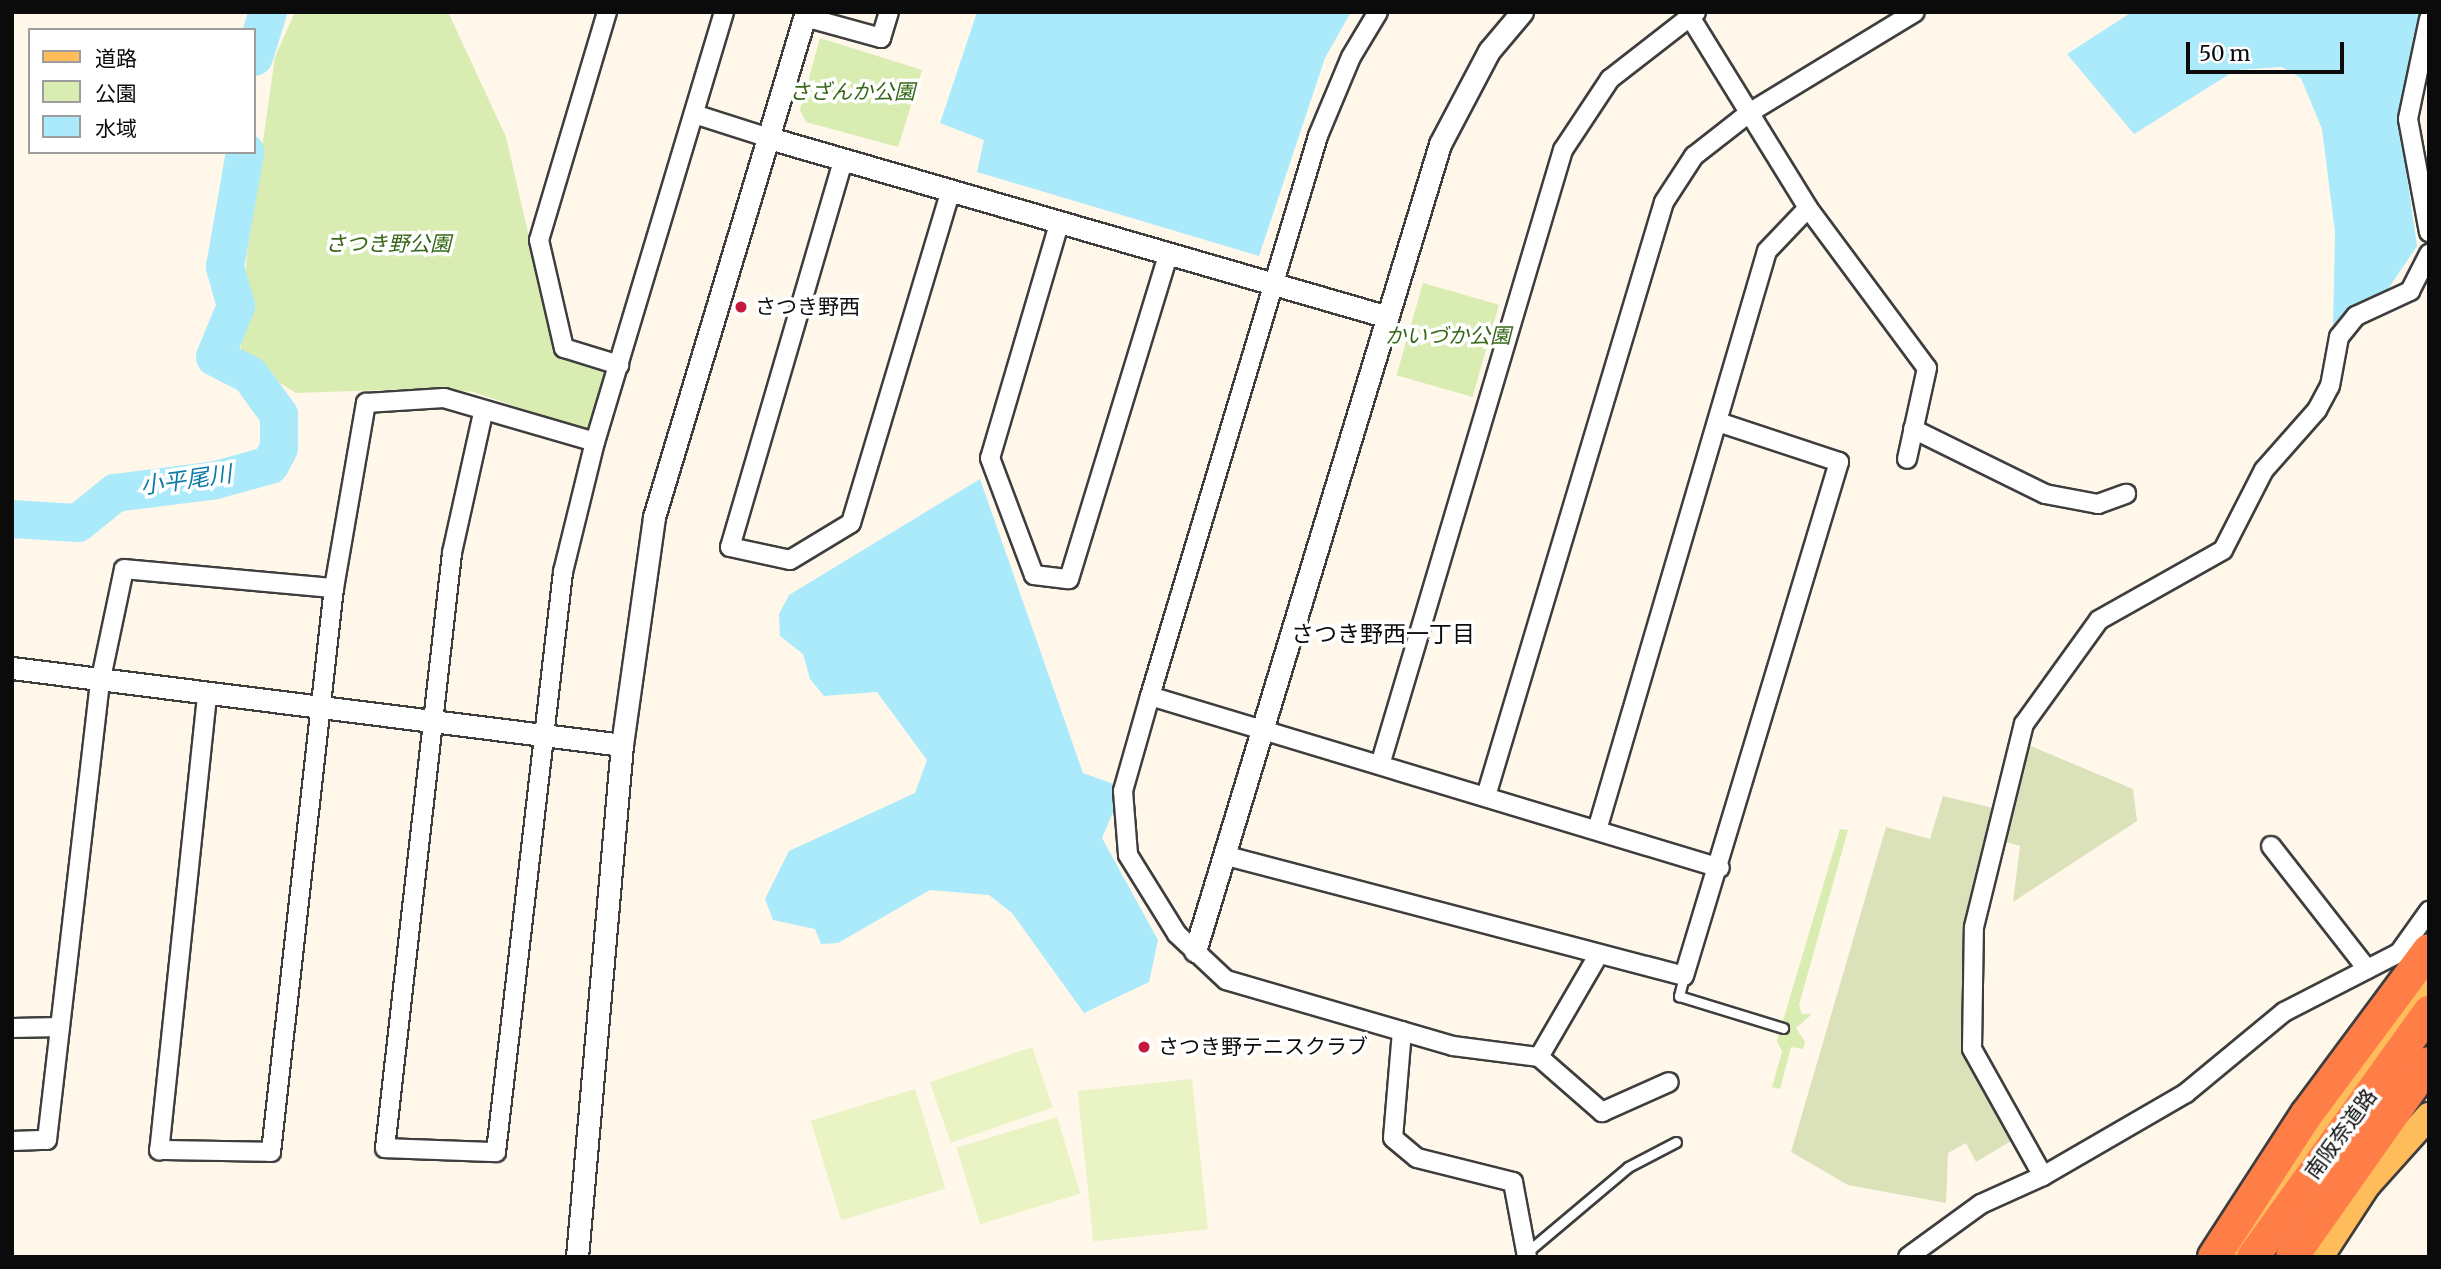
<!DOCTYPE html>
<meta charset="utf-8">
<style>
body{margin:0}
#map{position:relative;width:2441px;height:1269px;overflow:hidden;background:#fff7ea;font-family:Merriweather,"Noto Sans JP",serif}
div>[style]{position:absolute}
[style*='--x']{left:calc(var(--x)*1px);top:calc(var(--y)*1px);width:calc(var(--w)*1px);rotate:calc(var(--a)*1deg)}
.green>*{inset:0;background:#d9ecb1;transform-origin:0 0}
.cemetery>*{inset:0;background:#dbe2ba}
.pitch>*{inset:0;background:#eaf3c3;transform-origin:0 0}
.water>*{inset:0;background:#aaeafb}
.river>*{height:38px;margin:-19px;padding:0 19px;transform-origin:19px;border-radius:19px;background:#aaeafb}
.roads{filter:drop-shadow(2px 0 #3e3e3e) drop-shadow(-2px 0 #3e3e3e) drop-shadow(0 2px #3e3e3e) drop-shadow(0 -2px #3e3e3e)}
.service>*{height:9px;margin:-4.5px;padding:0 4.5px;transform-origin:4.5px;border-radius:4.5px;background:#fff}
.minor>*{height:18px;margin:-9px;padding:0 9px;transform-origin:9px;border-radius:9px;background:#fff}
.tertiary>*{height:21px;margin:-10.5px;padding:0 10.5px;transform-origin:10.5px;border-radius:10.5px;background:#fff}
.primary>*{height:26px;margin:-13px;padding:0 13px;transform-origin:13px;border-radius:13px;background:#ffbc5a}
.motorway>*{height:32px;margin:-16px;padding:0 16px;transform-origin:16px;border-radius:16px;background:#ff7e48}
.dots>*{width:19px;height:19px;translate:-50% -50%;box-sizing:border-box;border:4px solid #fff;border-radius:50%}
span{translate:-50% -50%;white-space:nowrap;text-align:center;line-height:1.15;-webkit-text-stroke:7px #fff;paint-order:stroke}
.park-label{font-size:21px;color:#356717;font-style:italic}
.poi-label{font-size:21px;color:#0b0b0b}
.left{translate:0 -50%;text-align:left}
.street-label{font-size:21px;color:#0b0b0b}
.water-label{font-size:23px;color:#0c7ca6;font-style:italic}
.neighbourhood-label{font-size:23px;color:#0b0b0b}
.frame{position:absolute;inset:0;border:14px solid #0b0b0b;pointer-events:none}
.legend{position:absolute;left:28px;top:28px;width:228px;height:126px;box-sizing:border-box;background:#fff;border:2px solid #9d9d9d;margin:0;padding:9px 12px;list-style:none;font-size:21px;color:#0b0b0b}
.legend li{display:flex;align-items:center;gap:14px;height:35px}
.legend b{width:35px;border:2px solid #9d9d9d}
.scale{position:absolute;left:2186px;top:42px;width:158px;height:32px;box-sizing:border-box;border:4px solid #0b0b0b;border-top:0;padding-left:9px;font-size:21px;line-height:24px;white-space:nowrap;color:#0b0b0b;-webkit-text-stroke:5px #fff;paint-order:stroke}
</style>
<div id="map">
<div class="green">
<i style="clip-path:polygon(295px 12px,448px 12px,506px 137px,556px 354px,608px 374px,588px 431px,473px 392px,440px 388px,296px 393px,240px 358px,247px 254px,275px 57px)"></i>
<i style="clip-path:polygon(820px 38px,922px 70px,898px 147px,806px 122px,800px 110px)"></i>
<i style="left:1423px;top:283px;width:79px;height:96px;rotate:16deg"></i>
<i style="clip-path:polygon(1840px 829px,1848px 830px,1799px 1005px,1802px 1014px,1812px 1014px,1796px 1028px,1805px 1042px,1803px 1049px,1791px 1047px,1780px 1089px,1772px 1087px,1782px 1052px,1777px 1041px)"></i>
</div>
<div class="cemetery">
<i style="clip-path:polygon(2026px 744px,2133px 789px,2137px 821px,2013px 902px,2020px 846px,2003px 841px)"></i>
<i style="clip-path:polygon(1943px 796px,1997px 809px,1966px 920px,1963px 1050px,2016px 1138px,1976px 1162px,1966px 1143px,1948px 1153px,1946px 1203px,1848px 1185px,1791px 1152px,1886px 827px,1930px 839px)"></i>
</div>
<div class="pitch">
<i style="left:1032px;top:1047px;width:64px;height:108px;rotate:71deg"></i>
<i style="left:1192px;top:1079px;width:151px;height:115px;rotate:84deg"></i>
<i style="left:915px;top:1089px;width:104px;height:109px;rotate:73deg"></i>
<i style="left:1057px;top:1117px;width:80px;height:105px;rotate:73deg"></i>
</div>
<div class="water">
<i style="clip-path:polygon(977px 12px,1351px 12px,1325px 58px,1259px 256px,977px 172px,984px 140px,940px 123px)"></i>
<i style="clip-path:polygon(2132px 12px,2423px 12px,2398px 114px,2417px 246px,2386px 292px,2347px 311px,2333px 331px,2335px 232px,2322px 129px,2301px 78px,2282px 67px,2236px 70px,2134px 134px,2067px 54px)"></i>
<i style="clip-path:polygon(980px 479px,1083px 773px,1114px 784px,1114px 810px,1102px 838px,1158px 940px,1149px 982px,1084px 1013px,1012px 913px,989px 895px,930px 890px,838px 943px,821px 944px,815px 929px,773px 920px,765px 899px,789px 851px,915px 793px,927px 760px,877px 692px,824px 696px,810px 679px,803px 654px,780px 636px,779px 614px,789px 595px)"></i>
</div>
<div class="river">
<i style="--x:254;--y:57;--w:47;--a:-72.7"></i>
<i style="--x:12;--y:519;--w:66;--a:3.5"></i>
<i style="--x:78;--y:523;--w:48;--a:-39"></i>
<i style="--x:115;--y:493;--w:102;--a:-7.3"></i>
<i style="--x:216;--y:480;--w:56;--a:-15.5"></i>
<i style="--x:270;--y:465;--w:19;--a:-62"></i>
<i style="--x:279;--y:448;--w:33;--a:-90"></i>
<i style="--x:279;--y:415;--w:49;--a:-125.9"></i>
<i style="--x:250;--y:375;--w:39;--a:-153"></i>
<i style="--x:215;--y:357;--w:55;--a:-67.6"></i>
<i style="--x:236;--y:306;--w:41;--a:-105.8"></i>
<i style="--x:225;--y:267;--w:117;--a:-80.1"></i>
</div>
<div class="roads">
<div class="service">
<i style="--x:1684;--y:976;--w:21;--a:104"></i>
<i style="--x:1679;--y:996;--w:109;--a:17.1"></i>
<i style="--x:1526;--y:1253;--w:133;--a:-40.1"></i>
<i style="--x:1628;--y:1167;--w:54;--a:-27.5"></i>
</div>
<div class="minor">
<i style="--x:607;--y:12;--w:238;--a:106.6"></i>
<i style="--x:539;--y:240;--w:111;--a:77"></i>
<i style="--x:564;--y:348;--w:58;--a:17.2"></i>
<i style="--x:1378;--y:12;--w:52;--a:121"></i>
<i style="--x:1351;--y:57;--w:86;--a:112.7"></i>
<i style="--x:1318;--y:136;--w:585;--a:106.7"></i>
<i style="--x:1150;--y:696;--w:99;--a:105.9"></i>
<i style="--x:1123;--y:791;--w:64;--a:85.5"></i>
<i style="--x:1128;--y:855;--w:93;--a:58.2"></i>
<i style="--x:1177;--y:934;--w:67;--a:43.2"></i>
<i style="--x:1226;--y:980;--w:236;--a:16.2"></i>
<i style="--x:1453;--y:1046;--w:87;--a:7.3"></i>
<i style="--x:1539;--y:1057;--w:119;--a:-59.8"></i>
<i style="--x:1687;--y:12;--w:230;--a:58.3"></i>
<i style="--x:1808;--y:208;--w:199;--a:53.4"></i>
<i style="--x:1927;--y:368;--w:93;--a:102.4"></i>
<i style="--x:805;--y:17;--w:79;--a:15.4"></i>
<i style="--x:881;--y:38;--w:27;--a:-73"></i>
<i style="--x:2429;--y:19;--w:102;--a:101.9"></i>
<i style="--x:2408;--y:119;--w:115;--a:79.5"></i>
<i style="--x:694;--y:114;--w:79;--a:17.7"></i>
<i style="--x:843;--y:161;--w:402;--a:106.3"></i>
<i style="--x:730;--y:547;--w:61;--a:12.2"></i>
<i style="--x:790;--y:560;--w:71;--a:-31.2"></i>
<i style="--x:851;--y:523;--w:345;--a:-73.3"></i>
<i style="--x:1059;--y:224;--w:244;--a:106.4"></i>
<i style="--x:990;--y:458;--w:125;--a:69.4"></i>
<i style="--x:1034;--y:575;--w:35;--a:7"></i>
<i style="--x:1069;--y:579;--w:339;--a:-73"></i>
<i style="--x:483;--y:413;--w:143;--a:102.5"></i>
<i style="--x:452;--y:553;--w:599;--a:96.42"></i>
<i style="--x:385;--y:1148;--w:111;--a:2.1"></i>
<i style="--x:496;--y:1152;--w:584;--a:-83.41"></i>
<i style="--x:563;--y:572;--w:134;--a:-76.2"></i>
<i style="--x:595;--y:442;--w:449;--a:-73.3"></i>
<i style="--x:1913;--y:429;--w:147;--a:26.2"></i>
<i style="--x:2045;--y:494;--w:54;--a:10.7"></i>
<i style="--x:2098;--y:504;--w:30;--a:-20"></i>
<i style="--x:207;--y:696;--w:457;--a:96"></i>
<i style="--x:159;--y:1150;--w:112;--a:1"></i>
<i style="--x:271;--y:1152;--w:568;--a:-83.63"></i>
<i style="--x:334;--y:588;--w:188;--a:-80.2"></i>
<i style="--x:366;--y:403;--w:78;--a:-3.7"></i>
<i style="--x:444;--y:398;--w:157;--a:16.2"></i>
<i style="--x:1150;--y:696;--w:595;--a:16.79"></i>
<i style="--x:1380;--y:765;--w:642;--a:-73.43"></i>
<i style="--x:1563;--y:150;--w:85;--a:-56.5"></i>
<i style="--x:1610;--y:79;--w:109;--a:-37.9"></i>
<i style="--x:1486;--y:796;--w:620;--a:-73.32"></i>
<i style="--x:1664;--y:202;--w:55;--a:-56.9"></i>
<i style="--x:1694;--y:156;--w:70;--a:-38"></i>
<i style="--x:1749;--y:113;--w:194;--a:-31.3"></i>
<i style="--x:1597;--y:830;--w:603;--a:-73.64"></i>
<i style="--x:1767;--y:251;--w:59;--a:-46.4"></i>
<i style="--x:2271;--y:846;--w:156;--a:52"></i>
<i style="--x:1227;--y:856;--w:472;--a:14.7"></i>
<i style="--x:1684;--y:976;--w:537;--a:-73.22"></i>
<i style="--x:1839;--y:462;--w:127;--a:-161.7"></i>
<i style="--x:12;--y:1028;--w:48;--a:-1.2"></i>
<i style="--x:1402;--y:1031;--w:107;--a:94.8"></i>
<i style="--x:1393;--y:1138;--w:31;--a:40"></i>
<i style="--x:1417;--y:1158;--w:99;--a:14"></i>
<i style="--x:1513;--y:1182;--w:76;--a:79.4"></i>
<i style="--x:1539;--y:1057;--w:84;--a:41.1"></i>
<i style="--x:1602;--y:1112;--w:73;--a:-24.1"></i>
<i style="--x:12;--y:1141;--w:35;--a:-2"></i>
<i style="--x:47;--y:1140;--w:460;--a:-83.4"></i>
<i style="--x:100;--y:683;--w:116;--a:-78.1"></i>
<i style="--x:124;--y:569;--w:211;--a:5.2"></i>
<i style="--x:2043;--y:1176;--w:145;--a:-119.2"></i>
<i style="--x:1972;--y:1049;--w:122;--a:-89.1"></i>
<i style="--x:1974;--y:927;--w:209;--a:-76.2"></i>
<i style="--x:2024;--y:724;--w:128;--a:-54.2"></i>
<i style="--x:2099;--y:620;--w:142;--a:-29.4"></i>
<i style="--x:2223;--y:550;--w:90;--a:-62.9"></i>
<i style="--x:2264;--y:470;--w:80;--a:-48.5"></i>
<i style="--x:2317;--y:410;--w:27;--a:-62"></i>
<i style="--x:2330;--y:386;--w:50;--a:-79.6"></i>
<i style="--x:2339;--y:337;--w:27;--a:-51"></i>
<i style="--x:2356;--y:316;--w:60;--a:-24.8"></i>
<i style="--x:2410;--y:291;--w:42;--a:-62.8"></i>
<i style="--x:1908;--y:1257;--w:90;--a:-36"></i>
<i style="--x:1981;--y:1204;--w:68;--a:-24.3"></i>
<i style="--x:2043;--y:1176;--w:165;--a:-30.1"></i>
<i style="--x:2186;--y:1093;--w:127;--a:-39.6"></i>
<i style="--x:2284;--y:1012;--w:129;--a:-27.2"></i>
<i style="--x:2399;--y:953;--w:52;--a:-54.5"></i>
</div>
<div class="tertiary">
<i style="--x:769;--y:138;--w:644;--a:16.13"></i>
<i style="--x:12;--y:668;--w:615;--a:7.19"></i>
<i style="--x:1195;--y:951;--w:843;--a:-73.11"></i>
<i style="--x:1440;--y:144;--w:105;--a:-62.2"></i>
<i style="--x:1489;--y:51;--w:51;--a:-49.8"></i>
<i style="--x:577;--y:1257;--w:514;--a:-84.98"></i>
<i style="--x:622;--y:745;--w:230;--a:-82"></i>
<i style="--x:654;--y:517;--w:527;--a:-73.25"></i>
</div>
<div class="primary">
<i style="--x:2236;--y:1247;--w:328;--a:-53.9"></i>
<i style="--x:2320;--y:1257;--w:86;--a:-56.9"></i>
<i style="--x:2367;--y:1185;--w:93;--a:-48.1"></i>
</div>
<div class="motorway">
<i style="--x:2214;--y:1257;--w:171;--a:-57"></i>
<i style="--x:2307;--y:1114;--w:204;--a:-53.4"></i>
<i style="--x:2253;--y:1257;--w:302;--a:-54.3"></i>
<i style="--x:2292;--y:1257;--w:237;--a:-54.8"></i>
</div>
</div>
<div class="dots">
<i style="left:741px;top:307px;background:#c5193e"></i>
<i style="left:1144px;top:1047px;background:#c5193e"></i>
</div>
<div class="park-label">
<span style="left:852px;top:92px">さざんか公園</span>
<span style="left:388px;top:244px">さつき野公園</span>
<span style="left:1448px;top:336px">かいづか公園</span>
</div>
<div class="poi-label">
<span class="left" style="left:755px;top:307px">さつき野西</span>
<span class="left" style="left:1158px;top:1047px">さつき野テニスクラブ</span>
</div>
<div class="street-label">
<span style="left:2341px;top:1134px;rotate:-54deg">南阪奈道路</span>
</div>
<div class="water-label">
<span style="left:186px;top:480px;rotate:-8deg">小平尾川</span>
</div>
<div class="neighbourhood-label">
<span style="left:1383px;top:634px">さつき野西一丁目</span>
</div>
<div class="frame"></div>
<ul class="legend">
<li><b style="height:9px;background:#ffbc5a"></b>道路</li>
<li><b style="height:19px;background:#d9ecb1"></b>公園</li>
<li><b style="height:19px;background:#aaeafb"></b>水域</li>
</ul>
<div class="scale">50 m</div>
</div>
